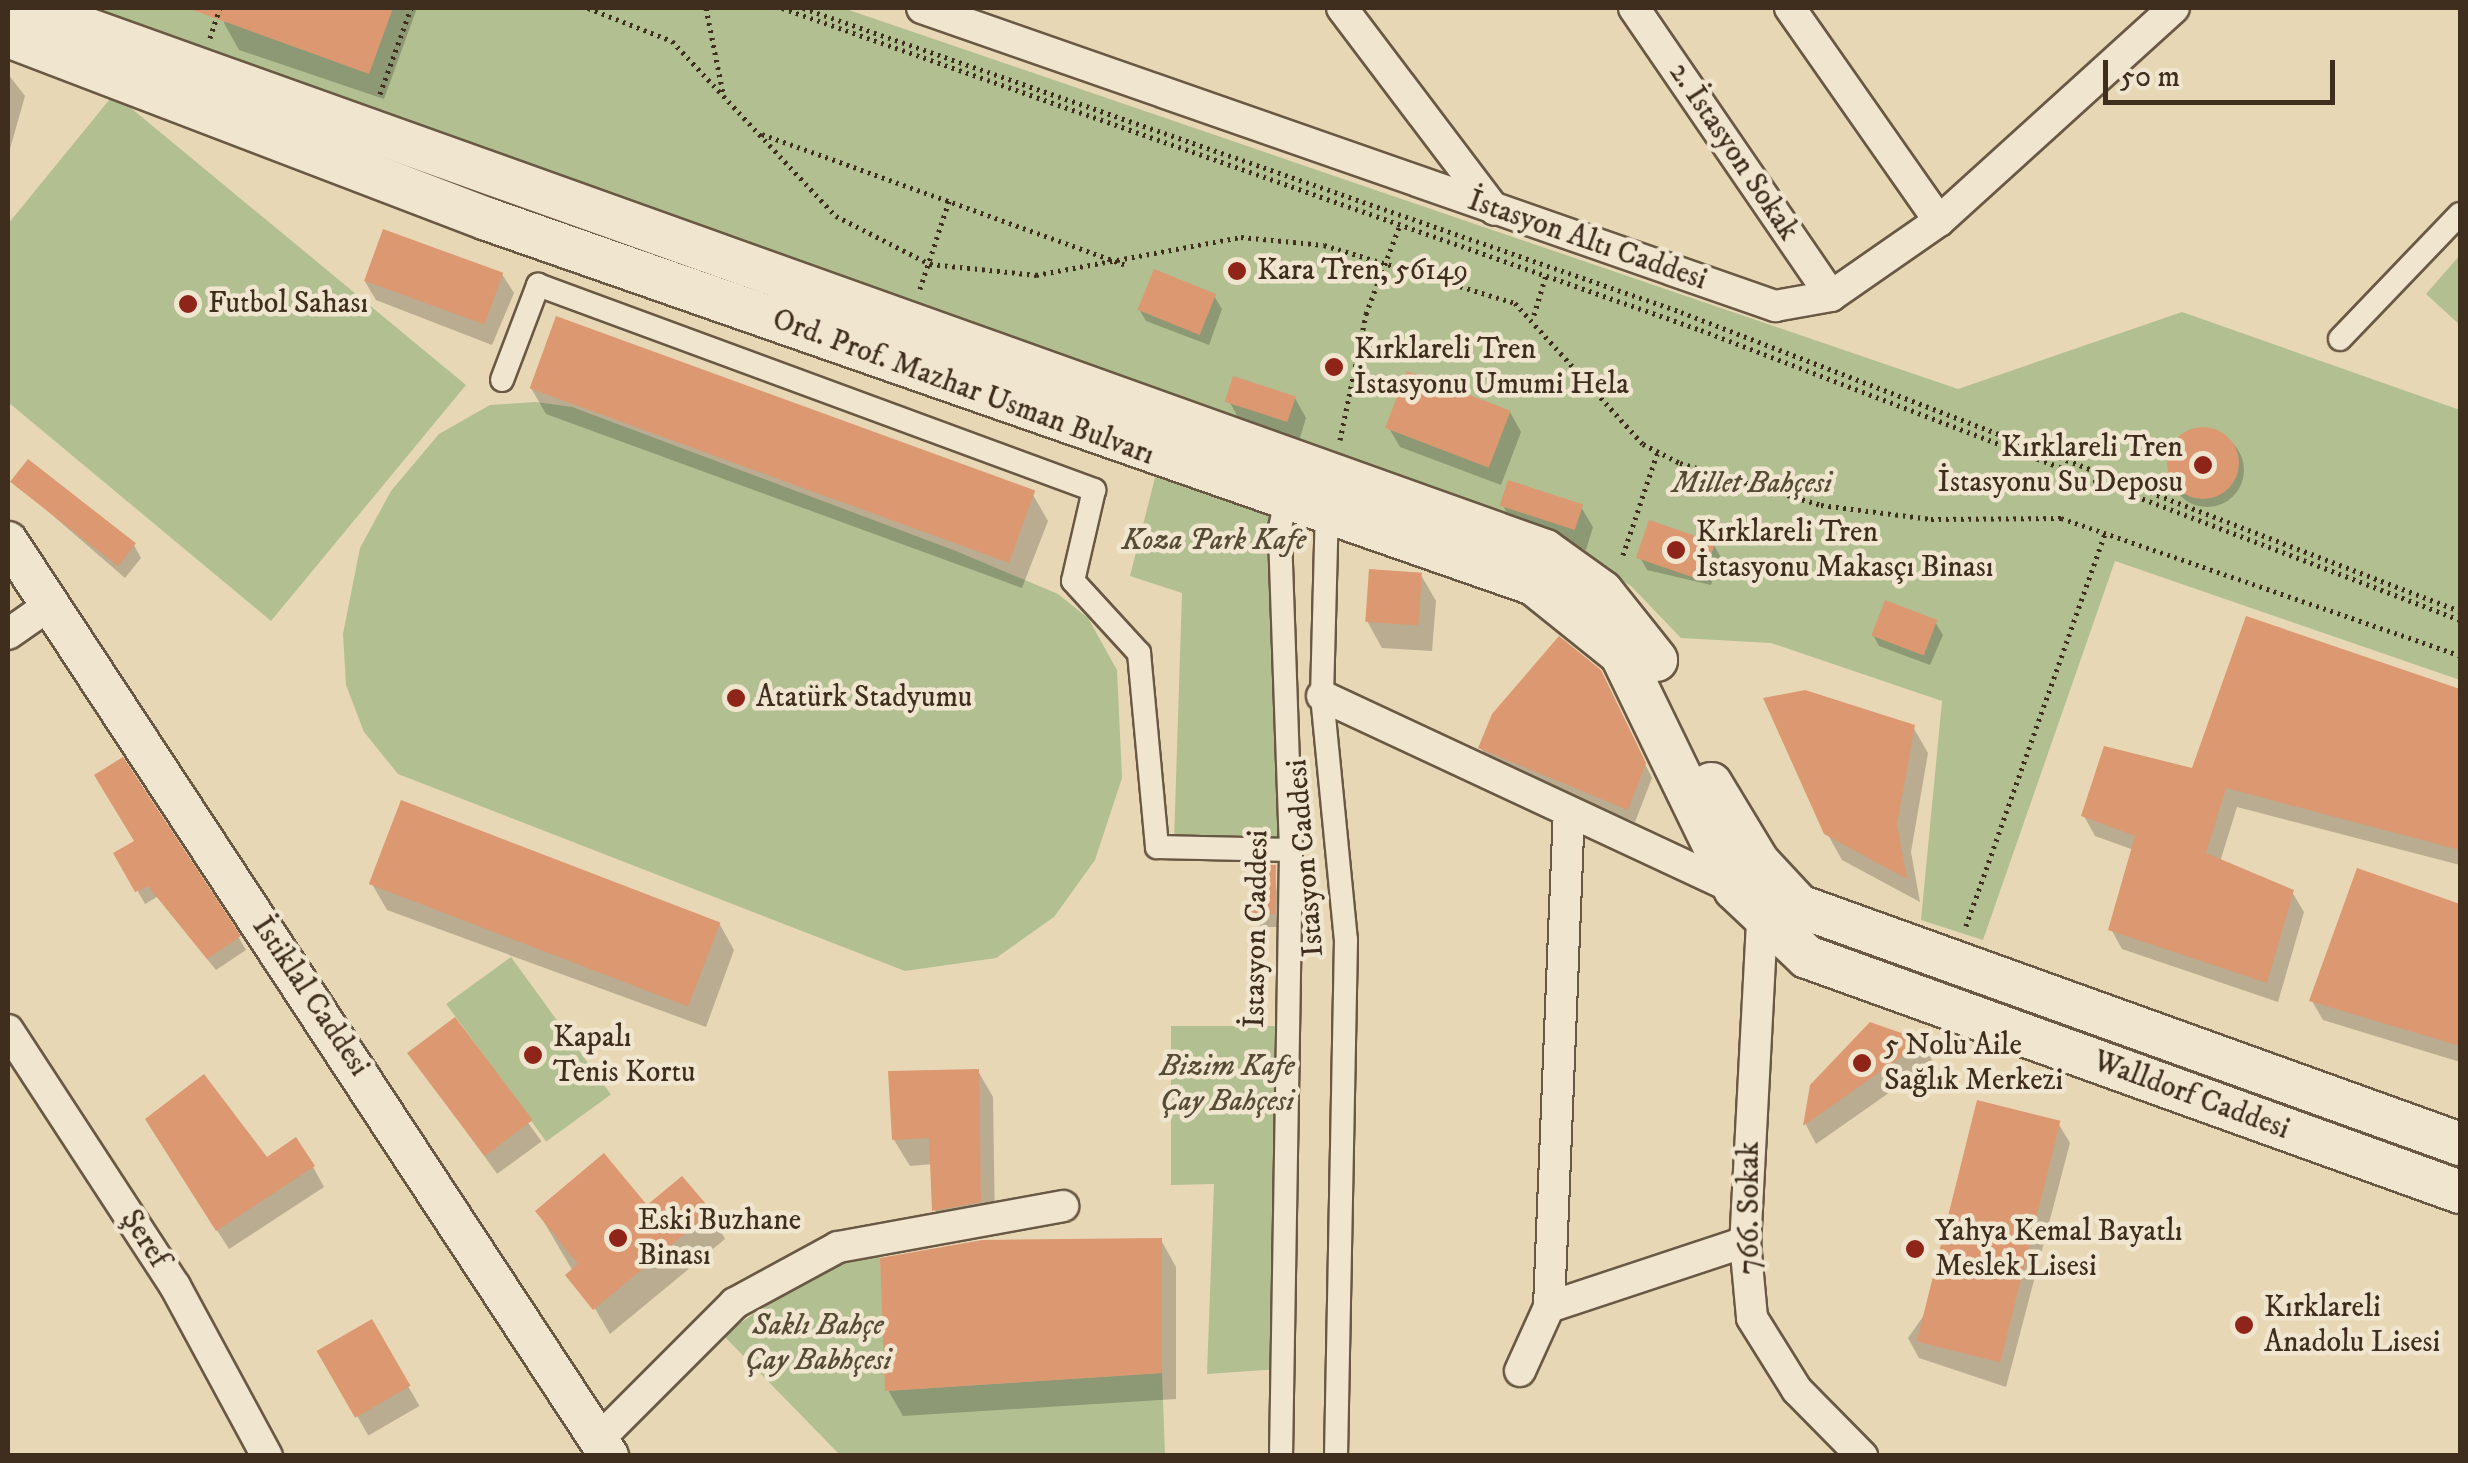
<!DOCTYPE html>
<meta charset="utf-8">
<style>
body{margin:0}
#map{position:relative;width:2468px;height:1463px;overflow:hidden;background:#e8d7b5;font-family:"IM FELL DW Pica",serif}
div>[style]{position:absolute}
[style*='--x']{left:calc(var(--x)*1px);top:calc(var(--y)*1px);width:calc(var(--w)*1px);rotate:calc(var(--a)*1deg)}
.green>*{inset:0;background:#b1bf91;transform-origin:0 0}
.shadow>*{inset:0;background:#0003;transform-origin:0 0}
.round{border-radius:50%}
.building>*{inset:0;background:#dc9871;transform-origin:0 0}
.path>*{height:5px;margin-top:-2.5px;transform-origin:0;background:repeating-linear-gradient(90deg,#3f2e1e 0 2.5px,transparent 0 7.5px)}
.roads{filter:drop-shadow(2px 0 #695844) drop-shadow(-2px 0 #695844) drop-shadow(0 2px #695844) drop-shadow(0 -2px #695844)}
.pedestrian>*{height:22px;margin:-11px;padding:0 11px;transform-origin:11px;border-radius:11px;background:#f0e5cf}
.minor>*{height:30px;margin:-15px;padding:0 15px;transform-origin:15px;border-radius:15px;background:#f0e5cf}
.tertiary>*{height:38px;margin:-19px;padding:0 19px;transform-origin:19px;border-radius:19px;background:#f0e5cf}
.secondary>*{height:42px;margin:-21px;padding:0 21px;transform-origin:21px;border-radius:21px;background:#f0e5cf}
.dots>*{width:28px;height:28px;translate:-50% -50%;box-sizing:border-box;border:5px solid #f0e5cf;border-radius:50%}
span{translate:-50% -50%;white-space:nowrap;text-align:center;line-height:1.15;-webkit-text-stroke:9px #f0e5cf;paint-order:stroke}
.street-label{font-size:30px;color:#3f2e1e}
.poi-label{font-size:30px;color:#3f2e1e}
.left{translate:0 -50%;text-align:left}
.right{translate:-100% -50%;text-align:right}
.park-label{font-size:30px;color:#564b35;font-style:italic}
.frame{position:absolute;inset:0;border:10px solid #3f2e1e;pointer-events:none}
.scale{position:absolute;left:2103px;top:60px;width:232px;height:45px;box-sizing:border-box;border:5px solid #3f2e1e;border-top:0;padding-left:12px;font-size:30px;line-height:35px;white-space:nowrap;color:#3f2e1e;-webkit-text-stroke:8px #f0e5cf;paint-order:stroke}
</style>
<div id="map">
<div class="green">
<i style="clip-path:polygon(93px 8px,843px 8px,1958px 389px,2182px 312px,2460px 410px,2460px 680px,2115px 561px,1983px 940px,1921px 920px,1942px 701px,1771px 643px,1681px 638px,1631px 586px,1543px 532px)"></i>
<i style="clip-path:polygon(114px 94px,466px 385px,271px 621px,8px 402px,8px 224px)"></i>
<i style="clip-path:polygon(2460px 255px,2460px 325px,2426px 294px)"></i>
<i style="clip-path:polygon(536px 402px,572px 407px,956px 551px,1058px 594px,1088px 618px,1117px 670px,1122px 778px,1095px 860px,1054px 917px,996px 958px,905px 971px,398px 774px,364px 732px,346px 685px,343px 634px,360px 548px,391px 491px,439px 434px,490px 405px)"></i>
<i style="clip-path:polygon(1160px 458px,1285px 502px,1291px 850px,1174px 842px,1182px 593px,1130px 576px)"></i>
<i style="left:511px;top:957px;width:170px;height:80px;rotate:54deg"></i>
<i style="clip-path:polygon(1171px 1026px,1286px 1026px,1281px 1369px,1207px 1374px,1214px 1184px,1171px 1185px)"></i>
<i style="clip-path:polygon(880px 1251px,886px 1391px,1162px 1373px,1165px 1455px,840px 1455px,723px 1335px,825px 1265px)"></i>
</div>
<div class="shadow">
<i style="clip-path:polygon(230px 8px,417px 8px,384px 99px,239px 50px,224px 23px)"></i>
<i style="clip-path:polygon(8px 74px,25px 96px,8px 156px)"></i>
<i style="clip-path:polygon(502px 274px,514px 293px,492px 345px,376px 300px,364px 280px)"></i>
<i style="clip-path:polygon(1214px 296px,1222px 309px,1209px 345px,1146px 321px,1139px 309px)"></i>
<i style="clip-path:polygon(531px 388px,1033px 495px,1048px 521px,1022px 588px,546px 414px)"></i>
<i style="clip-path:polygon(1295px 398px,1306px 418px,1299px 441px,1240px 421px,1229px 401px)"></i>
<i style="clip-path:polygon(1510px 412px,1521px 432px,1501px 485px,1400px 447px,1389px 428px)"></i>
<i class="round" style="left:2170px;top:433px;width:74px;height:74px"></i>
<i style="clip-path:polygon(14px 482px,134px 545px,141px 558px,125px 578px)"></i>
<i style="clip-path:polygon(1503px 506px,1581px 507px,1593px 527px,1586px 550px,1515px 526px)"></i>
<i style="clip-path:polygon(1714px 545px,1721px 558px,1711px 585px,1647px 570px,1640px 557px)"></i>
<i style="clip-path:polygon(1421px 575px,1436px 601px,1432px 651px,1382px 648px,1367px 621px)"></i>
<i style="clip-path:polygon(2248px 619px,2460px 691px,2460px 865px,2237px 807px,2220px 862px,2292px 892px,2304px 912px,2278px 1002px,2122px 949px,2111px 929px,2134px 850px,2095px 836px,2084px 816px,2194px 771px)"></i>
<i style="clip-path:polygon(1935px 622px,1943px 635px,1930px 665px,1879px 646px,1872px 633px)"></i>
<i style="clip-path:polygon(1607px 686px,1652px 778px,1635px 822px,1488px 761px,1481px 748px)"></i>
<i style="clip-path:polygon(1913px 727px,1928px 753px,1911px 852px,1920px 902px,1842px 860px,1827px 833px)"></i>
<i style="clip-path:polygon(117px 854px,239px 938px,246px 950px,216px 970px,157px 897px,145px 904px)"></i>
<i style="clip-path:polygon(1274px 867px,1281px 927px,1261px 927px,1254px 914px)"></i>
<i style="clip-path:polygon(2358px 871px,2460px 906px,2460px 1062px,2323px 1020px,2312px 1001px)"></i>
<i style="clip-path:polygon(372px 884px,719px 923px,734px 950px,706px 1027px,387px 910px)"></i>
<i style="left:454px;top:1021px;width:149px;height:55px;rotate:54deg"></i>
<i style="clip-path:polygon(1871px 1024px,1923px 1043px,1933px 1062px,1816px 1144px,1806px 1125px,1812px 1086px)"></i>
<i style="clip-path:polygon(978px 1071px,993px 1097px,995px 1228px,950px 1236px,935px 1210px,933px 1164px,910px 1166px,894px 1140px)"></i>
<i style="clip-path:polygon(2058px 1123px,2070px 1143px,2006px 1387px,1919px 1358px,1908px 1338px)"></i>
<i style="clip-path:polygon(159px 1139px,313px 1167px,324px 1187px,229px 1249px)"></i>
<i style="clip-path:polygon(647px 1209px,710px 1213px,725px 1239px,610px 1334px,538px 1212px)"></i>
<i style="clip-path:polygon(1161px 1240px,1176px 1267px,1176px 1399px,903px 1416px,888px 1390px)"></i>
<i style="left:371px;top:1322px;width:97px;height:59px;rotate:60deg"></i>
</div>
<div class="building">
<i style="clip-path:polygon(187px 8px,393px 8px,369px 74px)"></i>
<i style="left:383px;top:229px;width:128px;height:55px;rotate:20deg"></i>
<i style="left:1154px;top:269px;width:67px;height:44px;rotate:22deg"></i>
<i style="left:556px;top:316px;width:510px;height:77px;rotate:20deg"></i>
<i style="left:1407px;top:371px;width:111px;height:61px;rotate:21deg"></i>
<i style="left:1233px;top:376px;width:66px;height:27px;rotate:18deg"></i>
<i class="round" style="left:2167px;top:427px;width:72px;height:72px"></i>
<i style="left:28px;top:459px;width:137px;height:29px;rotate:38deg"></i>
<i style="left:1508px;top:480px;width:79px;height:27px;rotate:18deg"></i>
<i style="left:1649px;top:520px;width:70px;height:40px;rotate:19deg"></i>
<i style="left:1369px;top:569px;width:53px;height:53px;rotate:4deg"></i>
<i style="left:1885px;top:600px;width:56px;height:38px;rotate:21deg"></i>
<i style="clip-path:polygon(2246px 616px,2460px 689px,2460px 850px,2226px 788px,2206px 853px,2294px 890px,2267px 983px,2108px 930px,2135px 836px,2081px 816px,2104px 746px,2192px 768px)"></i>
<i style="clip-path:polygon(1559px 636px,1601px 670px,1646px 763px,1628px 810px,1478px 748px,1492px 714px)"></i>
<i style="clip-path:polygon(1805px 690px,1915px 725px,1897px 824px,1907px 879px,1824px 834px,1763px 698px)"></i>
<i style="clip-path:polygon(123px 757px,241px 936px,207px 959px,148px 886px,135px 892px,113px 853px,134px 841px,94px 775px)"></i>
<i style="left:401px;top:800px;width:342px;height:90px;rotate:21deg"></i>
<i style="clip-path:polygon(1256px 864px,1276px 865px,1275px 914px,1251px 915px)"></i>
<i style="clip-path:polygon(2357px 868px,2460px 904px,2460px 1046px,2309px 1001px)"></i>
<i style="left:455px;top:1017px;width:129px;height:60px;rotate:53deg"></i>
<i style="clip-path:polygon(1870px 1022px,1924px 1041px,1803px 1126px,1810px 1085px)"></i>
<i style="clip-path:polygon(979px 1069px,981px 1202px,932px 1211px,929px 1138px,892px 1140px,888px 1071px)"></i>
<i style="clip-path:polygon(204px 1074px,267px 1157px,296px 1137px,315px 1166px,216px 1231px,145px 1119px)"></i>
<i style="left:1977px;top:1100px;width:86px;height:249px;rotate:14deg"></i>
<i style="clip-path:polygon(604px 1153px,647px 1205px,682px 1176px,712px 1211px,593px 1310px,565px 1275px,578px 1264px,535px 1211px)"></i>
<i style="clip-path:polygon(1162px 1238px,1162px 1373px,885px 1391px,880px 1258px,982px 1240px)"></i>
<i style="left:372px;top:1319px;width:77px;height:64px;rotate:60deg"></i>
</div>
<div class="path">
<i style="--x:588;--y:8;--w:90;--a:21.4"></i>
<i style="--x:672;--y:41;--w:240;--a:46.9"></i>
<i style="--x:836;--y:216;--w:106;--a:27.1"></i>
<i style="--x:930;--y:264;--w:107;--a:5.9"></i>
<i style="--x:1036;--y:275;--w:208;--a:-10.5"></i>
<i style="--x:1241;--y:237;--w:83;--a:5.5"></i>
<i style="--x:1324;--y:245;--w:200;--a:16.9"></i>
<i style="--x:1515;--y:303;--w:190;--a:47.8"></i>
<i style="--x:1643;--y:444;--w:42;--a:27.2"></i>
<i style="--x:1680;--y:463;--w:147;--a:16.6"></i>
<i style="--x:1821;--y:505;--w:111;--a:7.3"></i>
<i style="--x:1931;--y:519;--w:130;--a:-0.4"></i>
<i style="--x:2061;--y:518;--w:422;--a:19"></i>
<i style="--x:706;--y:8;--w:87;--a:78.7"></i>
<i style="--x:782;--y:8;--w:974;--a:19.31"></i>
<i style="--x:1701;--y:330;--w:813;--a:20.91"></i>
<i style="--x:803;--y:8;--w:929;--a:19.1"></i>
<i style="--x:1681;--y:312;--w:834;--a:21"></i>
<i style="--x:210;--y:38;--w:32;--a:-72"></i>
<i style="--x:380;--y:94;--w:91;--a:-70.2"></i>
<i style="--x:762;--y:134;--w:385;--a:19.8"></i>
<i style="--x:920;--y:289;--w:93;--a:-71.8"></i>
<i style="--x:1534;--y:315;--w:42;--a:-73.3"></i>
<i style="--x:1340;--y:440;--w:129;--a:-78.3"></i>
<i style="--x:1366;--y:314;--w:95;--a:-69.1"></i>
<i style="--x:1623;--y:555;--w:107;--a:-71.4"></i>
<i style="--x:1966;--y:926;--w:417;--a:-70.5"></i>
</div>
<div class="roads">
<div class="pedestrian">
<i style="--x:2340;--y:339;--w:173;--a:-46.2"></i>
<i style="--x:502;--y:380;--w:102;--a:-69.2"></i>
<i style="--x:538;--y:285;--w:593;--a:20.24"></i>
<i style="--x:1094;--y:490;--w:93;--a:103"></i>
<i style="--x:1073;--y:581;--w:98;--a:47.5"></i>
<i style="--x:1139;--y:653;--w:195;--a:84.7"></i>
<i style="--x:1157;--y:847;--w:134;--a:1.3"></i>
<i style="--x:1327;--y:506;--w:190;--a:91.5"></i>
<i style="--x:1322;--y:696;--w:245;--a:84.4"></i>
<i style="--x:1346;--y:940;--w:516;--a:91.11"></i>
<i style="--x:1281;--y:1456;--w:606;--a:-89.05"></i>
<i style="--x:1291;--y:850;--w:322;--a:-92"></i>
<i style="--x:1280;--y:528;--w:39;--a:-78"></i>
</div>
<div class="minor">
<i style="--x:922;--y:8;--w:904;--a:19.26"></i>
<i style="--x:1775;--y:306;--w:57;--a:-10.1"></i>
<i style="--x:1831;--y:296;--w:131;--a:-34.8"></i>
<i style="--x:1939;--y:221;--w:317;--a:-42.2"></i>
<i style="--x:1342;--y:8;--w:253;--a:52.9"></i>
<i style="--x:1634;--y:8;--w:349;--a:55.6"></i>
<i style="--x:1790;--y:8;--w:260;--a:55"></i>
<i style="--x:8;--y:634;--w:52;--a:-34.9"></i>
<i style="--x:1322;--y:696;--w:456;--a:25"></i>
<i style="--x:1762;--y:922;--w:320;--a:93"></i>
<i style="--x:1745;--y:1242;--w:76;--a:84.7"></i>
<i style="--x:1752;--y:1318;--w:85;--a:58"></i>
<i style="--x:1797;--y:1390;--w:93;--a:45.4"></i>
<i style="--x:8;--y:1030;--w:306;--a:56.9"></i>
<i style="--x:175;--y:1286;--w:193;--a:61.6"></i>
<i style="--x:1549;--y:1307;--w:490;--a:-87.7"></i>
<i style="--x:1520;--y:1371;--w:70;--a:-65.6"></i>
<i style="--x:1549;--y:1307;--w:206;--a:-18.3"></i>
<i style="--x:599;--y:1439;--w:192;--a:-45"></i>
<i style="--x:735;--y:1303;--w:117;--a:-28.5"></i>
<i style="--x:838;--y:1247;--w:229;--a:-10.3"></i>
</div>
<div class="tertiary">
<i style="--x:8;--y:541;--w:1095;--a:56.7"></i>
</div>
<div class="secondary">
<i style="--x:28;--y:8;--w:1611;--a:19.69"></i>
<i style="--x:1545;--y:551;--w:70;--a:35.7"></i>
<i style="--x:1602;--y:592;--w:87;--a:51.5"></i>
<i style="--x:8;--y:36;--w:513;--a:20.91"></i>
<i style="--x:487;--y:219;--w:1109;--a:19.22"></i>
<i style="--x:1534;--y:584;--w:112;--a:38.8"></i>
<i style="--x:1621;--y:654;--w:261;--a:64.1"></i>
<i style="--x:1735;--y:889;--w:99;--a:43.4"></i>
<i style="--x:1807;--y:957;--w:694;--a:19.79"></i>
<i style="--x:1711;--y:784;--w:91;--a:58.9"></i>
<i style="--x:1758;--y:862;--w:60;--a:47"></i>
<i style="--x:1799;--y:906;--w:703;--a:19.8"></i>
</div>
</div>
<div class="dots">
<i style="left:1237px;top:271px;background:#8f2418"></i>
<i style="left:188px;top:304px;background:#8f2418"></i>
<i style="left:1334px;top:367px;background:#8f2418"></i>
<i style="left:2203px;top:465px;background:#8f2418"></i>
<i style="left:1676px;top:550px;background:#8f2418"></i>
<i style="left:736px;top:698px;background:#8f2418"></i>
<i style="left:533px;top:1055px;background:#8f2418"></i>
<i style="left:1862px;top:1063px;background:#8f2418"></i>
<i style="left:618px;top:1238px;background:#8f2418"></i>
<i style="left:1915px;top:1249px;background:#8f2418"></i>
<i style="left:2244px;top:1325px;background:#8f2418"></i>
</div>
<div class="street-label">
<span style="left:1733px;top:152px;rotate:56deg">2. İstasyon Sokak</span>
<span style="left:1587px;top:241px;rotate:19deg">İstasyon Altı Caddesi</span>
<span style="left:963px;top:388px;rotate:20deg">Ord. Prof. Mazhar Usman Bulvarı</span>
<span style="left:1306px;top:858px;rotate:-95deg">Istasyon Caddesi</span>
<span style="left:1257px;top:929px;rotate:-89deg">İstasyon Caddesi</span>
<span style="left:310px;top:997px;rotate:56deg">İstiklal Caddesi</span>
<span style="left:2191px;top:1096px;rotate:20deg">Walldorf Caddesi</span>
<span style="left:1750px;top:1208px;rotate:-90deg">766. Sokak</span>
<span style="left:144px;top:1239px;rotate:57deg">Şeref</span>
</div>
<div class="poi-label">
<span class="left" style="left:1257px;top:271px">Kara Tren, 56149</span>
<span class="left" style="left:208px;top:304px">Futbol Sahası</span>
<span class="left" style="left:1354px;top:367px">Kırklareli Tren<br>İstasyonu Umumi Hela</span>
<span class="right" style="left:2183px;top:465px">Kırklareli Tren<br>İstasyonu Su Deposu</span>
<span class="left" style="left:1696px;top:550px">Kırklareli Tren<br>İstasyonu Makasçı Binası</span>
<span class="left" style="left:756px;top:698px">Atatürk Stadyumu</span>
<span class="left" style="left:553px;top:1055px">Kapalı<br>Tenis Kortu</span>
<span class="left" style="left:1884px;top:1063px">5 Nolu Aile<br>Sağlık Merkezi</span>
<span class="left" style="left:638px;top:1238px">Eski Buzhane<br>Binası</span>
<span class="left" style="left:1935px;top:1249px">Yahya Kemal Bayatlı<br>Meslek Lisesi</span>
<span class="left" style="left:2264px;top:1325px">Kırklareli<br>Anadolu Lisesi</span>
</div>
<div class="park-label">
<span style="left:1752px;top:484px">Millet Bahçesi</span>
<span style="left:1214px;top:541px">Koza Park Kafe</span>
<span style="left:1227px;top:1084px">Bizim Kafe<br>Çay Bahçesi</span>
<span style="left:818px;top:1343px">Saklı Bahçe<br>Çay Babhçesi</span>
</div>
<div class="frame"></div>
<div class="scale">50 m</div>
</div>
